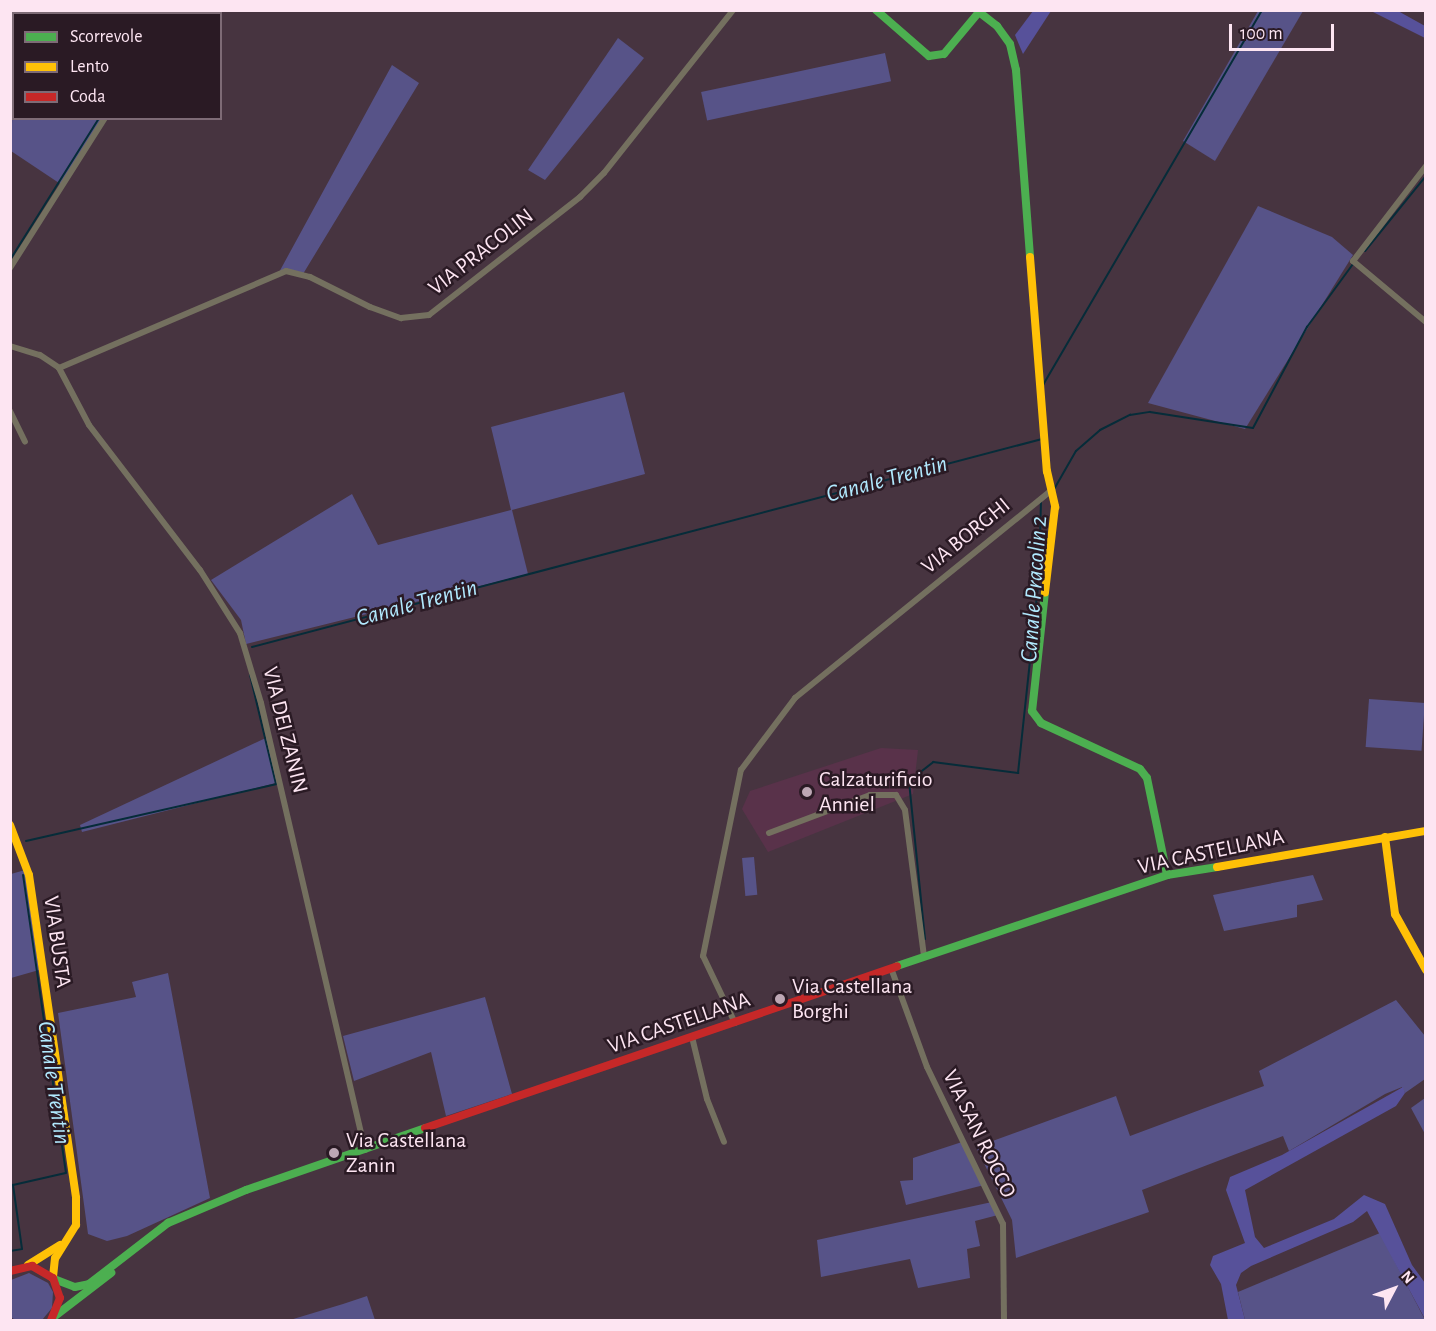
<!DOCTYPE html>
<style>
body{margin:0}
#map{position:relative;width:1436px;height:1331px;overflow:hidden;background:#473440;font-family:"Alegreya Sans",sans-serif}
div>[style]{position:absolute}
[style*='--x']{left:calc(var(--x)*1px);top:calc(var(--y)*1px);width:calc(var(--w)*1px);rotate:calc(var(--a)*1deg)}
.built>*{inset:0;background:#59324a}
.green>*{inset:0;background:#575388;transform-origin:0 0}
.forest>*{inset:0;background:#57519a}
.stream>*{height:2px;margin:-1px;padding:0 1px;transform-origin:1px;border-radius:1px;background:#062c39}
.street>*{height:6px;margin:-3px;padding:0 3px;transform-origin:3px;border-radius:3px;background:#74705f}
.fast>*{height:8px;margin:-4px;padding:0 4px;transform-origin:4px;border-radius:4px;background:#4caf50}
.slow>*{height:8px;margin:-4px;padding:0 4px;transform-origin:4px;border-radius:4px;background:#ffc107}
.jam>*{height:8px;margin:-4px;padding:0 4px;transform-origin:4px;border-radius:4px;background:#c62828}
.dots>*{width:16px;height:16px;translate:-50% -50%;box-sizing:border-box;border:3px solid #2a1a24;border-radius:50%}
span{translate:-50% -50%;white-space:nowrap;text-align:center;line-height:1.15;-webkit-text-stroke:5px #2a1a24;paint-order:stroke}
.street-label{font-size:22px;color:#fde5f2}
.poi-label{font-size:22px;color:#fde5f2}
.left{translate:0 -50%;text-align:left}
.water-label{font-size:24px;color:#b1e9fe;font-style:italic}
.frame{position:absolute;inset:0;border:12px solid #fde5f2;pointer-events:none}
.legend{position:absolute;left:12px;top:12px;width:210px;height:108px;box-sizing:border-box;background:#2a1a24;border:2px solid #7e6b76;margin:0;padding:8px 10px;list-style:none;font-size:18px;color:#fde5f2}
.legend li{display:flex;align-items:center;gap:12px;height:30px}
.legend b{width:30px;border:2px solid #7e6b76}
.north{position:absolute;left:1364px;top:1259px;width:60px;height:60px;-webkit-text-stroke:4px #2a1a24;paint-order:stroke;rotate:49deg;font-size:16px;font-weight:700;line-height:24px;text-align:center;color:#fde5f2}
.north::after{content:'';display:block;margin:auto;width:21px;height:27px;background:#fde5f2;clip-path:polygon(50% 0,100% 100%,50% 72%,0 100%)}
.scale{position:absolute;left:1229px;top:24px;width:105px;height:27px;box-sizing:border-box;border:3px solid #fde5f2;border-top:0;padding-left:8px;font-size:18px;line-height:21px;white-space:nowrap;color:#fde5f2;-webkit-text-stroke:4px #2a1a24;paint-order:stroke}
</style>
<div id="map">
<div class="built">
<i style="clip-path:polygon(881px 748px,918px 750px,913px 794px,768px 852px,742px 809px,750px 791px)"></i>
</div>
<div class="green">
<i style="clip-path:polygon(67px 10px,163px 11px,65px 14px)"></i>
<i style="clip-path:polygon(1258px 11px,1303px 11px,1215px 161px,1183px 141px)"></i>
<i style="clip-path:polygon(618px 38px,644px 58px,545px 180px,528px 170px)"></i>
<i style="left:885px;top:53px;width:29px;height:188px;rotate:78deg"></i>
<i style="clip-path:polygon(392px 65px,419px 83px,303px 274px,293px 270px,277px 276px)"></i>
<i style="clip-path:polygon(13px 96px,14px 118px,102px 119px,62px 185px,11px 151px)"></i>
<i style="clip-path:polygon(1258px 206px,1332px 237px,1353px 255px,1245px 429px,1148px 403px)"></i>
<i style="clip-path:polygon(624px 392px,645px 474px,512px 510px,528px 574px,246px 644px,241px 620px,211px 580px,352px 494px,378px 545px,511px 510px,491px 427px)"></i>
<i style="left:1369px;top:699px;width:56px;height:48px;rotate:4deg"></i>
<i style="clip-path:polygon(270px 736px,280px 782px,82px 832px,80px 825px)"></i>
<i style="left:754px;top:857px;width:38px;height:12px;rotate:85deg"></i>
<i style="clip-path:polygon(25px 870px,39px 970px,11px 978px,11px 874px)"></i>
<i style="clip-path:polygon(1313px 875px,1323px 900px,1297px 905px,1297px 917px,1224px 931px,1213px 895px)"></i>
<i style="clip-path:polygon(168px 973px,210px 1198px,127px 1236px,107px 1241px,88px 1234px,58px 1013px,136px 997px,132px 982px)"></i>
<i style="clip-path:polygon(485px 997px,512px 1094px,446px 1116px,431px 1052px,354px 1081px,343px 1036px)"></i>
<i style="clip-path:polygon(1396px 1000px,1425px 1036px,1425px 1079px,1405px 1093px,1402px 1087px,1385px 1094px,1289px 1151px,1283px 1136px,1142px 1190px,1149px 1212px,1016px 1258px,1012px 1220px,976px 1147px,1116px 1096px,1130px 1136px,1264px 1086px,1259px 1071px)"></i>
<i style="clip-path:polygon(1425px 1098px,1425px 1134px,1411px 1108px)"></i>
<i style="clip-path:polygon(962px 1142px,984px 1185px,906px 1205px,900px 1181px,913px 1180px,913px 1158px)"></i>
<i style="clip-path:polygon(992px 1202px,998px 1215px,975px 1221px,980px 1246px,967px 1249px,970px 1278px,918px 1288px,910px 1259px,821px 1277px,817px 1240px)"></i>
<i style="clip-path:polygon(1380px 1233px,1425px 1320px,1245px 1320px,1238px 1292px)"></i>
<i style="clip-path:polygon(29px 1273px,48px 1283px,53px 1292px,52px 1308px,42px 1320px,15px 1320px,11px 1317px,11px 1280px)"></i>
<i style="clip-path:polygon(367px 1296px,375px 1320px,290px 1320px,343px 1304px)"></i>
</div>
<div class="forest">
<i style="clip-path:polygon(1033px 11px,1051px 11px,1023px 54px,1015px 35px)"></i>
<i style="clip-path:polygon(1371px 11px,1398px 11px,1425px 26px,1425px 38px)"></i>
<i style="clip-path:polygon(1403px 1087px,1405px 1093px,1396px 1106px,1245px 1190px,1255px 1237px,1264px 1248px,1334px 1219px,1364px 1195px,1385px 1204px,1412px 1265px,1425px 1283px,1425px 1319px,1367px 1211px,1353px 1222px,1251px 1266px,1241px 1273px,1236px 1285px,1245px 1320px,1228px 1320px,1221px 1284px,1210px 1265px,1213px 1256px,1245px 1243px,1226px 1190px,1230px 1177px,1282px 1155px)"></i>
</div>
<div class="stream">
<i style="--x:156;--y:14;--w:4;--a:-63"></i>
<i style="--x:1365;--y:251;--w:97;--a:-50.9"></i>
<i style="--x:10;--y:260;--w:168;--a:-57.9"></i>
<i style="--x:1043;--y:385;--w:434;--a:-59.7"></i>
<i style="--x:1053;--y:491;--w:46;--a:-60.1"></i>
<i style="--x:1076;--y:451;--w:32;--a:-41"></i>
<i style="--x:1100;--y:430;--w:34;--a:-27"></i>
<i style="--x:1130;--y:415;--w:20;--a:-9"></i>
<i style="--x:1150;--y:412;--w:104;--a:8.8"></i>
<i style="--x:1253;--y:428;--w:115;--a:-61.9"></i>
<i style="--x:1307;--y:327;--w:78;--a:-53.9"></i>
<i style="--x:252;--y:647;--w:817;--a:-14.75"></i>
<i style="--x:26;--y:841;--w:256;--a:-12.8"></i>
<i style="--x:276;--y:784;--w:112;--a:-103.4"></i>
<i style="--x:925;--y:939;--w:159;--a:-95.8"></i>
<i style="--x:909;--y:781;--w:31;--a:-38"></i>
<i style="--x:933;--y:762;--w:86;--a:7.4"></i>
<i style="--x:1018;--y:773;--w:197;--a:-83.9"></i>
<i style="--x:1039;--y:577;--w:77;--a:-88.5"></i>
<i style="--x:10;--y:1251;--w:12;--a:-9"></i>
<i style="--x:22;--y:1249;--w:65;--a:-98"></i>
<i style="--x:13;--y:1185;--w:54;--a:-12.8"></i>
<i style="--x:66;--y:1173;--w:301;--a:-98.2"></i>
</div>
<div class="street">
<i style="--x:161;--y:14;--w:4;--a:-76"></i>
<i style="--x:1426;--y:166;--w:120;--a:127.5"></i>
<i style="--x:1353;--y:261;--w:95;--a:39.9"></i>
<i style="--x:10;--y:268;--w:178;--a:-57.7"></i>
<i style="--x:10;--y:346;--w:31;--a:17"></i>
<i style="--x:40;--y:355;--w:23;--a:34"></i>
<i style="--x:59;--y:368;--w:247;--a:-23.1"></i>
<i style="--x:286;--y:271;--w:25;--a:14"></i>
<i style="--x:310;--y:277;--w:67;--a:26.6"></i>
<i style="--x:370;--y:307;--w:33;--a:20"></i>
<i style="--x:401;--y:318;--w:28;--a:-6"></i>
<i style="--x:429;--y:315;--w:192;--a:-38"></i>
<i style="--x:580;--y:197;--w:34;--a:-45"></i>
<i style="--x:604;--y:173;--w:208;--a:-51.6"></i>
<i style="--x:59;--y:368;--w:64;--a:62.2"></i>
<i style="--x:89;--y:425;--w:183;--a:52.6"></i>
<i style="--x:200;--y:570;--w:75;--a:57.6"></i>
<i style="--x:240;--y:633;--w:73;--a:73.3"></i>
<i style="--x:261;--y:703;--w:459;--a:76.9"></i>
<i style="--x:10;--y:411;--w:34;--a:64"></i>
<i style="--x:769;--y:833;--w:108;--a:-20.6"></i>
<i style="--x:870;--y:795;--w:26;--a:0"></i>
<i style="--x:896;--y:795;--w:17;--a:59"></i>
<i style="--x:905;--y:810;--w:148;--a:82.6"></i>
<i style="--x:891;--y:968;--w:105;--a:70"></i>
<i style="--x:927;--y:1067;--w:174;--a:64.2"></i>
<i style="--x:1003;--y:1224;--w:96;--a:89.4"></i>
<i style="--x:735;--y:1023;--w:74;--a:-115.5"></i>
<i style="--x:703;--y:956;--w:190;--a:-78.5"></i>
<i style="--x:741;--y:770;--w:90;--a:-53.1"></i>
<i style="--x:795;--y:698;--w:331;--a:-39"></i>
<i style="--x:692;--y:1037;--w:64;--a:76.4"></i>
<i style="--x:707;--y:1099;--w:46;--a:68.4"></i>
</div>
<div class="fast">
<i style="--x:876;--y:10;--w:70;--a:41"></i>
<i style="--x:929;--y:56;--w:15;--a:-8"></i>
<i style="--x:944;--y:54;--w:55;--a:-50.2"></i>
<i style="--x:979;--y:12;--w:23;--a:38"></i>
<i style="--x:997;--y:26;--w:22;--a:54"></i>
<i style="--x:1010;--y:44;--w:27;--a:77"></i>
<i style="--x:1016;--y:70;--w:188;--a:85.7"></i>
<i style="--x:1045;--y:592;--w:120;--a:96.2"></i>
<i style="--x:1032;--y:711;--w:15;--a:53"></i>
<i style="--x:1041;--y:723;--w:109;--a:24.9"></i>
<i style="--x:1140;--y:769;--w:11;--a:52"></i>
<i style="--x:1147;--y:778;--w:99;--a:78.3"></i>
<i style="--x:897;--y:966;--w:285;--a:-18.6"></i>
<i style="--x:1167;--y:875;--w:51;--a:-9.1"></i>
<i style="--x:54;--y:1279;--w:22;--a:21"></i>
<i style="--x:75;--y:1287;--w:14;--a:-12"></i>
<i style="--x:89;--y:1284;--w:100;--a:-37.7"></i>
<i style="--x:168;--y:1223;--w:85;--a:-22.9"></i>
<i style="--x:246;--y:1190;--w:189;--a:-19.1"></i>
<i style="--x:55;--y:1316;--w:71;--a:-37.5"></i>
</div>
<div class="slow">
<i style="--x:1030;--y:257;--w:215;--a:85.5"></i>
<i style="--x:1047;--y:471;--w:37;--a:77"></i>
<i style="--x:1055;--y:507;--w:86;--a:96.7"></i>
<i style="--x:10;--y:825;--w:53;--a:69.2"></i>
<i style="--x:29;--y:875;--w:326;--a:81.7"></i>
<i style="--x:76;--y:1198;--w:27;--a:90"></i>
<i style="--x:76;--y:1225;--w:39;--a:122"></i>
<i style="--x:55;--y:1258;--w:20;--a:96"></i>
<i style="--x:1385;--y:837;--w:78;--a:82.6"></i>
<i style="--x:1395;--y:914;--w:64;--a:61"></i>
<i style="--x:1217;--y:867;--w:212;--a:-9.8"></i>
<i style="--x:28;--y:1265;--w:38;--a:-32"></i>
</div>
<div class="jam">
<i style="--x:425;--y:1128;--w:499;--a:-18.9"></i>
<i style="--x:10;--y:1271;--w:23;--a:-13"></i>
<i style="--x:32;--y:1266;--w:24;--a:30"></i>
<i style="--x:53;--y:1278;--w:21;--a:71"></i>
<i style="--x:60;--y:1298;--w:24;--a:112"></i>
</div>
<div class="dots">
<i style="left:807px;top:792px;background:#bda7b4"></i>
<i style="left:780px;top:999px;background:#bda7b4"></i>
<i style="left:334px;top:1153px;background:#bda7b4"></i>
</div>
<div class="street-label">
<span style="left:481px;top:252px;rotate:-38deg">VIA PRACOLIN</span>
<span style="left:966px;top:536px;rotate:-39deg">VIA BORGHI</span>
<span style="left:285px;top:730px;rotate:76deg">VIA DEI ZANIN</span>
<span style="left:1211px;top:852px;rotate:-12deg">VIA CASTELLANA</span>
<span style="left:57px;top:942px;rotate:82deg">VIA BUSTA</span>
<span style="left:679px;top:1023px;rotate:-19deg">VIA CASTELLANA</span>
<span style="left:979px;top:1134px;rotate:64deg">VIA SAN ROCCO</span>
</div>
<div class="poi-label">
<span class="left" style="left:819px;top:792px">Calzaturificio<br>Anniel</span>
<span class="left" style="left:792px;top:999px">Via Castellana<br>Borghi</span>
<span class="left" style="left:346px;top:1153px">Via Castellana<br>Zanin</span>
</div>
<div class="water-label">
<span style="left:887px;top:480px;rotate:-15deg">Canale Trentin</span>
<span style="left:1035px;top:589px;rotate:-86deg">Canale Pracolin 2</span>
<span style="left:417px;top:604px;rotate:-15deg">Canale Trentin</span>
<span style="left:53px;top:1083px;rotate:82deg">Canale Trentin</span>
</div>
<div class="frame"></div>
<ul class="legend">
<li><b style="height:8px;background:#4caf50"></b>Scorrevole</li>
<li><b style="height:8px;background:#ffc107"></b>Lento</li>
<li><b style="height:8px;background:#c62828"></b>Coda</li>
</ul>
<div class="north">N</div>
<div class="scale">100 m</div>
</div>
